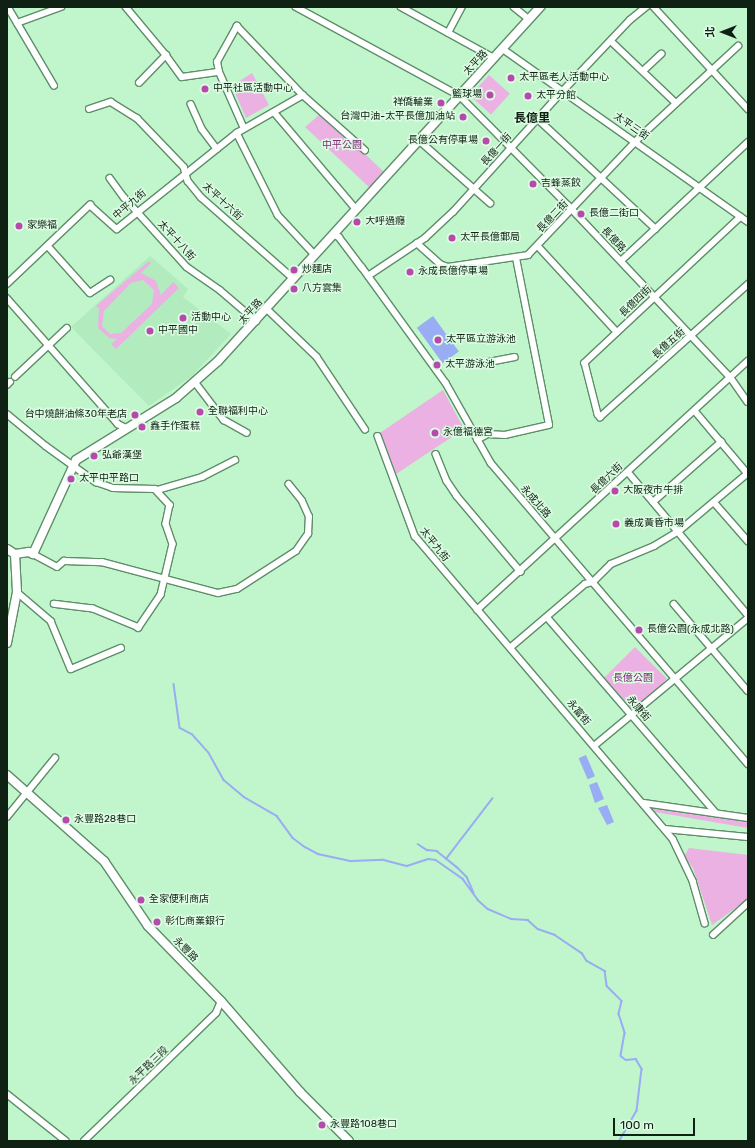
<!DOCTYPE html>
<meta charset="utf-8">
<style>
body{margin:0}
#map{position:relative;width:755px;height:1148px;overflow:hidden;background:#c1f5cc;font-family:Rubik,"Noto Sans TC",sans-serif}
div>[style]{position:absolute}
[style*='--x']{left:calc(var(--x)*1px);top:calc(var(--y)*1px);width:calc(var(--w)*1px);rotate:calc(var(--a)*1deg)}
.built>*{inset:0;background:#b1ebbe}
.green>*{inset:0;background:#ebb1e3;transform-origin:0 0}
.water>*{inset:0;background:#98adf3;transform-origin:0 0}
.stream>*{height:1.5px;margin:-0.75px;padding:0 0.75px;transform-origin:0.75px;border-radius:0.75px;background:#98adf3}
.roads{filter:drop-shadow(1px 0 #5e8e69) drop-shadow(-1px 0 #5e8e69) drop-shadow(0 1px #5e8e69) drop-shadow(0 -1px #5e8e69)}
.street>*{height:5.5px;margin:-2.75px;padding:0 2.75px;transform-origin:2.75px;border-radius:2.75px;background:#fff}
.secondary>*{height:8px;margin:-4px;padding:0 4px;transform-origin:4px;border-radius:4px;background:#fff}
.dots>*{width:11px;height:11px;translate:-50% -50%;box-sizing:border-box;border:2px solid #defce3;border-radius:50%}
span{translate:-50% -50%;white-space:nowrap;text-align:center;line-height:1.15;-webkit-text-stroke:3px #defce3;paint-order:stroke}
.street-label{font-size:10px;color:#0e2113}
.poi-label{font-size:10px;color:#0e2113}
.left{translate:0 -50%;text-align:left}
.right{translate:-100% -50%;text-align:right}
.park-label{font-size:10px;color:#81277b}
.quarter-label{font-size:12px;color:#0e2113;font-weight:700}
.frame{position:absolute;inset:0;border:8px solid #0e2113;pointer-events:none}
.north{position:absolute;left:703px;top:12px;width:40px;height:40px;-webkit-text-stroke:3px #defce3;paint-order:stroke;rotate:270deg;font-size:11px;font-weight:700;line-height:16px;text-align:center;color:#0e2113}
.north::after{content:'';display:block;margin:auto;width:14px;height:18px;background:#0e2113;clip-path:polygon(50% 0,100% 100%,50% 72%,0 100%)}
.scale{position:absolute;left:613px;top:1118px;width:82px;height:18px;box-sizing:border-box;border:2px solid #0e2113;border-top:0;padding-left:5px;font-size:12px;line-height:14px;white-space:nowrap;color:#0e2113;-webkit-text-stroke:3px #defce3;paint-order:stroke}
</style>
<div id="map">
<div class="built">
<i style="clip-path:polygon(150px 256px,188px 289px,183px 297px,231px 334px,192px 376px,149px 406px,71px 327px)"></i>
</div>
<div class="green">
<i style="clip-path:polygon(252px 73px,269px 105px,246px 118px,232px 86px)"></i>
<i style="left:489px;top:75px;width:28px;height:28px;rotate:42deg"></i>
<i style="clip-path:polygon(319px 115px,347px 137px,384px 172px,370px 188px,305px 127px)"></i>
<i style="clip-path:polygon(evenodd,149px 261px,151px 263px,141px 273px,156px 281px,161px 295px,173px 282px,179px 288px,116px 349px,111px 344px,117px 339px,109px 338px,98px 328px,99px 308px,96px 306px,149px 261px,143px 280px,154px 290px,152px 304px,121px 333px,110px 334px,102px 326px,104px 311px,131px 283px,143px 280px)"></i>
<i style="clip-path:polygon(443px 390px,464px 429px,393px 476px,377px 435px)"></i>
<i style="left:635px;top:647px;width:45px;height:45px;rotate:45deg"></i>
<i style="clip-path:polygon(650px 805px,748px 818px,748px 828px,655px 812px)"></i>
<i style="clip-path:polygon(689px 848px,748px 855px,748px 899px,712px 925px,693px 868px,684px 856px)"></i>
</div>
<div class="water">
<i style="left:433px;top:316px;width:44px;height:20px;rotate:54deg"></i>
<i style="left:586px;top:755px;width:23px;height:8px;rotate:67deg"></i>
<i style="clip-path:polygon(597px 782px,604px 799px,595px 803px,589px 785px)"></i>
<i style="clip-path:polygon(607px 805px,614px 822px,607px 825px,598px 808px)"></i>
</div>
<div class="stream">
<i style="--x:174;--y:684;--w:44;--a:82.2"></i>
<i style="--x:180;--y:728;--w:13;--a:27"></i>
<i style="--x:192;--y:734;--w:25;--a:48"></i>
<i style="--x:209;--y:753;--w:31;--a:61"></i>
<i style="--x:224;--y:780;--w:26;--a:40"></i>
<i style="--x:244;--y:797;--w:38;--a:30"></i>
<i style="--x:277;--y:816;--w:27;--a:54"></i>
<i style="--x:293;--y:838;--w:15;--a:37"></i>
<i style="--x:305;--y:847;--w:15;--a:28"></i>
<i style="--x:318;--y:854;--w:34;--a:12"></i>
<i style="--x:351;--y:861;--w:33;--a:-2"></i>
<i style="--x:384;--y:860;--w:24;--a:15"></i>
<i style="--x:407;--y:866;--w:22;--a:-18"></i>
<i style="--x:428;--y:859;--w:8;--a:7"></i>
<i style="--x:436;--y:860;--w:33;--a:35"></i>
<i style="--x:463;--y:879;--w:26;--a:54"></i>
<i style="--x:478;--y:900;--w:13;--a:42"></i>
<i style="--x:488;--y:909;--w:25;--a:23"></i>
<i style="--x:511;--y:919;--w:17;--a:3"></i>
<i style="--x:528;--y:920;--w:13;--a:42"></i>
<i style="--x:538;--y:929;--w:18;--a:19"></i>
<i style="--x:555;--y:935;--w:32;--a:34"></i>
<i style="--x:582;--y:953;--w:9;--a:58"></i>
<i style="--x:587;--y:961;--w:21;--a:29"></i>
<i style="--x:605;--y:971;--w:15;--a:82"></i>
<i style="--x:607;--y:986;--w:21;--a:45"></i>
<i style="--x:622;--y:1001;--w:13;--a:103"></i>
<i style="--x:619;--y:1014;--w:20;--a:72"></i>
<i style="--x:625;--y:1033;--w:23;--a:100"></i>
<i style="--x:621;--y:1056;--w:6;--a:39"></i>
<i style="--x:626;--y:1060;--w:10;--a:-6"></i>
<i style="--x:636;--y:1059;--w:12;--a:59"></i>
<i style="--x:642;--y:1069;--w:42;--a:96.8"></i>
<i style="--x:637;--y:1111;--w:34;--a:120"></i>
<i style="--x:418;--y:844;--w:11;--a:34"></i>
<i style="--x:427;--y:850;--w:10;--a:6"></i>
<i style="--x:437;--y:851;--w:26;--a:39"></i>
<i style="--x:457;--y:867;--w:14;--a:45"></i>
<i style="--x:467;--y:877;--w:17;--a:66"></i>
<i style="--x:446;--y:859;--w:76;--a:-52.5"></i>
</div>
<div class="roads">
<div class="street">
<i style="--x:8;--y:7;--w:91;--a:59.5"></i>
<i style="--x:126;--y:7;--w:62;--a:50.2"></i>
<i style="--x:296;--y:7;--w:187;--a:28.5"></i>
<i style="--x:460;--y:96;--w:153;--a:45.3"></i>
<i style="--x:568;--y:205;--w:238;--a:46.7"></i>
<i style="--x:731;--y:378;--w:29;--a:55"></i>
<i style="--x:401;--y:7;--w:106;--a:28.7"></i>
<i style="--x:514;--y:7;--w:19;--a:39"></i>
<i style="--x:654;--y:7;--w:139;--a:47.3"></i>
<i style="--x:17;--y:23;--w:47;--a:-20"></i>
<i style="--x:448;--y:33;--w:30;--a:-62"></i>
<i style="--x:611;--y:41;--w:90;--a:43.6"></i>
<i style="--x:503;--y:49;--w:300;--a:35.2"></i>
<i style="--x:643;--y:71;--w:25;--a:-43"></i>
<i style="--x:139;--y:83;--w:39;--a:-46"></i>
<i style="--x:166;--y:55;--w:27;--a:54"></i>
<i style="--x:182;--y:77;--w:37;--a:-8"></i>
<i style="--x:191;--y:104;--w:27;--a:66"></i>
<i style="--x:202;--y:129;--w:25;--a:53"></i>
<i style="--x:89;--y:109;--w:23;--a:-18"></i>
<i style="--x:111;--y:102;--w:31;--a:32"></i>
<i style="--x:137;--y:118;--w:68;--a:46.2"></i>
<i style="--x:184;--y:167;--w:15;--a:74"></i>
<i style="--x:188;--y:181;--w:21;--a:51"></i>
<i style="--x:201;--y:197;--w:124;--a:41.4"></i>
<i style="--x:274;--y:112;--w:127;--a:49.8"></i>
<i style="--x:538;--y:119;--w:161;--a:43"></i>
<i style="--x:244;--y:129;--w:62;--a:-113.7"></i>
<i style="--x:219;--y:72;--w:10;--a:-101"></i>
<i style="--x:217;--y:62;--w:41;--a:-60.9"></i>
<i style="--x:237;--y:26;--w:95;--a:46.3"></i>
<i style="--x:303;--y:95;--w:83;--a:41.6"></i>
<i style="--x:237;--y:133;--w:92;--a:63.4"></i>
<i style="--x:278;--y:215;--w:54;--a:47.2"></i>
<i style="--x:420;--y:141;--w:94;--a:41.5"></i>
<i style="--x:110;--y:178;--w:24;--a:54"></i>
<i style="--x:124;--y:197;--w:94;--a:48"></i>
<i style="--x:187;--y:267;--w:40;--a:34.9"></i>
<i style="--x:220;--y:290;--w:48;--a:40.7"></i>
<i style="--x:741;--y:217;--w:214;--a:136.9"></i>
<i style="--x:585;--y:363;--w:53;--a:75.7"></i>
<i style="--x:598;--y:414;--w:4;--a:56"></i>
<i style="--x:600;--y:417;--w:199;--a:-41.9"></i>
<i style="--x:333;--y:234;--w:7;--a:27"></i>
<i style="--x:339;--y:237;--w:38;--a:53"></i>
<i style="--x:362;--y:267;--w:143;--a:54.1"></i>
<i style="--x:446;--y:383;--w:92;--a:60.6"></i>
<i style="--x:491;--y:463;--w:396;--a:49.5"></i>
<i style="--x:417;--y:243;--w:31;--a:42"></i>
<i style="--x:440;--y:264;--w:9;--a:21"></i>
<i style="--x:448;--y:267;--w:81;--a:-8.5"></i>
<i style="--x:528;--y:255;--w:166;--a:-46.5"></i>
<i style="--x:642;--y:135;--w:131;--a:-42.8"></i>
<i style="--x:48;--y:246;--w:63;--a:48.2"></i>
<i style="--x:90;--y:293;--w:24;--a:-33"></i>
<i style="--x:538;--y:246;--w:117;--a:47.4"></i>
<i style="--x:621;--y:261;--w:174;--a:-43.1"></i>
<i style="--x:368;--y:276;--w:69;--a:-33.7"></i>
<i style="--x:425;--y:238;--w:38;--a:-43"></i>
<i style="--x:453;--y:212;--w:158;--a:-47.8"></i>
<i style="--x:559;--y:95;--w:103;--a:-46.6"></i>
<i style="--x:630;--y:20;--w:21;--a:-39"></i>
<i style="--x:7;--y:284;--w:115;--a:-43.6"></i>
<i style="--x:90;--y:205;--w:36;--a:42"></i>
<i style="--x:117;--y:229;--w:154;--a:-38.7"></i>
<i style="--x:237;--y:133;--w:76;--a:-29.9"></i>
<i style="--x:7;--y:298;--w:168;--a:48.6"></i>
<i style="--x:118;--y:424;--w:9;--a:27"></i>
<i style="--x:267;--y:309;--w:69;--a:43.8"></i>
<i style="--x:317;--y:357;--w:87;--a:56.3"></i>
<i style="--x:489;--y:362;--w:26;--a:-11"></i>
<i style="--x:15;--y:377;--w:71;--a:-43.3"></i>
<i style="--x:195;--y:382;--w:48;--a:52.7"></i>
<i style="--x:224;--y:420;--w:26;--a:29"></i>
<i style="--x:7;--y:385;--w:4;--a:-45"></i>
<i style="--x:695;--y:411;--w:82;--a:49.9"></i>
<i style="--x:7;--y:414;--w:50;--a:39.4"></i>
<i style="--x:46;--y:446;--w:62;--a:35.8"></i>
<i style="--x:96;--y:482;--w:18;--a:19"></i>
<i style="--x:113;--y:488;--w:42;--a:1.4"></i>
<i style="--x:155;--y:489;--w:22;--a:47"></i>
<i style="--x:170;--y:505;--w:19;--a:102"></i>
<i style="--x:166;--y:524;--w:21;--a:71"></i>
<i style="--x:173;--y:544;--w:52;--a:103.2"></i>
<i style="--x:161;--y:595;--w:40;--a:124"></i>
<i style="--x:139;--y:628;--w:50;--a:-157.6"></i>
<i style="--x:93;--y:609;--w:39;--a:-173"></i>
<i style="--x:378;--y:436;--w:107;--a:69.7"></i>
<i style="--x:415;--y:536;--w:398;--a:49.6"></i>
<i style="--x:673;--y:839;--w:47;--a:64.5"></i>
<i style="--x:693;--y:881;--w:44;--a:74.1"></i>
<i style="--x:477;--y:440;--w:13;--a:-29"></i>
<i style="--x:488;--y:434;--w:17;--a:3"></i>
<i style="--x:505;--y:435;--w:45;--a:-12.8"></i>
<i style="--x:549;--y:425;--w:170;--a:-101.2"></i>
<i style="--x:436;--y:454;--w:29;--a:68"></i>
<i style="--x:447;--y:481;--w:18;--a:56"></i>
<i style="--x:457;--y:496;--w:99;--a:49.9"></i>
<i style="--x:628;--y:472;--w:187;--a:50"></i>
<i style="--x:158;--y:490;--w:46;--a:-16.5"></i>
<i style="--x:202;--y:477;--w:37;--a:-27"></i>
<i style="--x:653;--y:502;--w:91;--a:-41.4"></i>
<i style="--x:714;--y:502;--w:52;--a:48.9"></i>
<i style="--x:33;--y:554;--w:27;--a:28"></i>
<i style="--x:57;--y:567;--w:9;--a:-41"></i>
<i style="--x:64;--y:561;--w:38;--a:2"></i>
<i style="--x:102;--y:562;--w:120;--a:15"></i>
<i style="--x:218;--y:593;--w:19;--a:-12"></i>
<i style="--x:237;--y:589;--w:70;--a:-32.8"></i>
<i style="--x:296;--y:551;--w:21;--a:-55"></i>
<i style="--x:308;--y:534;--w:17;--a:-87"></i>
<i style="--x:309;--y:517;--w:17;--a:-114"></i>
<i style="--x:302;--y:501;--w:21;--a:-129"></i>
<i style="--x:17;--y:592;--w:45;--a:40.5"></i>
<i style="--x:51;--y:621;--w:52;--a:67.4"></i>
<i style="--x:71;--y:669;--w:54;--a:-22.8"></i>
<i style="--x:674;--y:604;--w:114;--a:49.6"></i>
<i style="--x:477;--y:610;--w:368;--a:-42.6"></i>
<i style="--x:547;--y:617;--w:259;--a:49.2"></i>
<i style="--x:511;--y:647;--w:97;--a:-40.4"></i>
<i style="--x:585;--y:584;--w:8;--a:-14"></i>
<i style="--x:593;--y:582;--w:25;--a:-45"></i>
<i style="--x:611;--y:564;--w:47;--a:-22.7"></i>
<i style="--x:654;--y:546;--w:29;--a:-31"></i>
<i style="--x:679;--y:531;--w:90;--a:-40"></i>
<i style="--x:594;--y:746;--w:200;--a:-39.7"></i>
<i style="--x:644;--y:803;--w:105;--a:8.2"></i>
<i style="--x:7;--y:817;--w:76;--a:-50.9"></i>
<i style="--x:665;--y:829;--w:83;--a:5.5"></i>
<i style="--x:713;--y:935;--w:47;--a:-42.4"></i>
<i style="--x:7;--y:1094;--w:75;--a:38.5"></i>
<i style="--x:84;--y:1141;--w:184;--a:-44.1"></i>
<i style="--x:216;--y:1013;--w:13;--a:-67"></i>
</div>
<div class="secondary">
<i style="--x:7;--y:549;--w:9;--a:32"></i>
<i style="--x:15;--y:554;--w:14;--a:-8"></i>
<i style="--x:29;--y:552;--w:4;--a:27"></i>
<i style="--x:33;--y:554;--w:103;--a:-65.4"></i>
<i style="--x:76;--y:460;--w:118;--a:-31.8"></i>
<i style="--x:176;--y:398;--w:56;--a:-41.4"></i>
<i style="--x:218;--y:361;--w:479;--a:-47.7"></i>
<i style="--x:7;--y:643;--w:52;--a:-78.9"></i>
<i style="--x:17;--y:592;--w:38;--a:-93"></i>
<i style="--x:7;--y:775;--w:130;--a:41.6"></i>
<i style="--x:104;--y:861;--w:78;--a:55.9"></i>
<i style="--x:148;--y:926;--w:105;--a:45.8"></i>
<i style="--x:221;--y:1001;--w:121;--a:49"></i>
<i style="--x:300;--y:1092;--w:69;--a:45"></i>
</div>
</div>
<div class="dots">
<i style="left:511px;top:78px;background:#b54aac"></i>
<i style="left:205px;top:89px;background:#b54aac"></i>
<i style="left:490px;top:95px;background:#b54aac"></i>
<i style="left:528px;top:96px;background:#b54aac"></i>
<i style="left:441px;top:103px;background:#b54aac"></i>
<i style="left:463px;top:117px;background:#b54aac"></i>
<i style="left:486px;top:141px;background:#b54aac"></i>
<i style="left:533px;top:184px;background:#b54aac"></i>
<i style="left:581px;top:214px;background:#b54aac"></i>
<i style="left:357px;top:222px;background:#b54aac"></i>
<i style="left:19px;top:226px;background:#b54aac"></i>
<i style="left:452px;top:238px;background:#b54aac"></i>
<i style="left:294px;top:270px;background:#b54aac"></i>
<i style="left:410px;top:272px;background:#b54aac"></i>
<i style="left:294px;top:289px;background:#b54aac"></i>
<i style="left:183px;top:318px;background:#b54aac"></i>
<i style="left:150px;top:331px;background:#b54aac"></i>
<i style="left:438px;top:340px;background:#b54aac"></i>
<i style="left:437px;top:365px;background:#b54aac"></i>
<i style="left:200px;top:412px;background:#b54aac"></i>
<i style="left:135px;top:415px;background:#b54aac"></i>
<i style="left:142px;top:427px;background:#b54aac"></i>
<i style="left:435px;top:433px;background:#b54aac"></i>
<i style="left:94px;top:456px;background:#b54aac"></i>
<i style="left:71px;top:479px;background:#b54aac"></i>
<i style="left:615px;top:491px;background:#b54aac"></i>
<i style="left:616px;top:524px;background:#b54aac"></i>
<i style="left:639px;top:630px;background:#b54aac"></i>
<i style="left:66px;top:820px;background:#b54aac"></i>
<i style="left:141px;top:900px;background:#b54aac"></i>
<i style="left:157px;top:922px;background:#b54aac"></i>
<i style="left:322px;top:1125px;background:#b54aac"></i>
</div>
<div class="street-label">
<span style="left:476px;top:63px;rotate:-47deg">太平路</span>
<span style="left:631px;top:127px;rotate:35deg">太平三街</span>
<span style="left:497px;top:150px;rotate:-48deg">長億一街</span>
<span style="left:222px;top:202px;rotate:43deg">太平十六街</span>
<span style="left:130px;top:205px;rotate:-40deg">中平九街</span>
<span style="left:553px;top:217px;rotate:-46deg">長億二街</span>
<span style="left:613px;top:240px;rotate:47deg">長億路</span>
<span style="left:176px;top:241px;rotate:48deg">太平十八街</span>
<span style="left:636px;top:302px;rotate:-43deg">長億四街</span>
<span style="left:251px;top:312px;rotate:-48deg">太平路</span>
<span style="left:669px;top:344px;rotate:-42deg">長億五街</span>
<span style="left:607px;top:479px;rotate:-43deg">長億六街</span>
<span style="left:535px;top:502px;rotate:49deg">永成北路</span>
<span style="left:434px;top:545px;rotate:51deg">太平九街</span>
<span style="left:638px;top:709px;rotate:49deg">永康街</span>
<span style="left:578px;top:713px;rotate:50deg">永富街</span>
<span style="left:185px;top:950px;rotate:45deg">永豐路</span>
<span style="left:149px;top:1066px;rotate:-44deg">永平路三段</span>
</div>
<div class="poi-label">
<span class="left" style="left:519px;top:78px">太平區老人活動中心</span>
<span class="left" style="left:213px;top:89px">中平社區活動中心</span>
<span class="right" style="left:482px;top:95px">籃球場</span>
<span class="left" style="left:536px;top:96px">太平分館</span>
<span class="right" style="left:433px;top:103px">祥僑輪業</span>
<span class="right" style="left:455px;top:117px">台灣中油-太平長億加油站</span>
<span class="right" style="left:478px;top:141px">長億公有停車場</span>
<span class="left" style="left:541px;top:184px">吉蜂蒸餃</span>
<span class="left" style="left:589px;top:214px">長億二街口</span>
<span class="left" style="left:365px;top:222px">大呼過癮</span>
<span class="left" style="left:27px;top:226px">家樂福</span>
<span class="left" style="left:460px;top:238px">太平長億郵局</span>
<span class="left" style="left:302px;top:270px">炒麵店</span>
<span class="left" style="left:418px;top:272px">永成長億停車場</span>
<span class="left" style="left:302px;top:289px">八方雲集</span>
<span class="left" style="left:191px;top:318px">活動中心</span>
<span class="left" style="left:158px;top:331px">中平國中</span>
<span class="left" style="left:446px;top:340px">太平區立游泳池</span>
<span class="left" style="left:445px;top:365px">太平游泳池</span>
<span class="left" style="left:208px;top:412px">全聯福利中心</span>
<span class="right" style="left:127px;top:415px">台中燒餅油條30年老店</span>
<span class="left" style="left:150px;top:427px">鑫手作蛋糕</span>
<span class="left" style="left:443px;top:433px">永億福德宮</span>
<span class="left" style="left:102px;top:456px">弘爺漢堡</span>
<span class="left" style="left:79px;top:479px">太平中平路口</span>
<span class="left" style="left:623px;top:491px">大阪夜市牛排</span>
<span class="left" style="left:624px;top:524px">義成黃昏市場</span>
<span class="left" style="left:647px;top:630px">長億公園(永成北路)</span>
<span class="left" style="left:74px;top:820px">永豐路28巷口</span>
<span class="left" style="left:149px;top:900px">全家便利商店</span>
<span class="left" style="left:165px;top:922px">彰化商業銀行</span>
<span class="left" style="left:330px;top:1125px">永豐路108巷口</span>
</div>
<div class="park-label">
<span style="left:342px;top:146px">中平公園</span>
<span style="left:633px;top:679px">長億公園</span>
</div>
<div class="quarter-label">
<span style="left:532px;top:119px">長億里</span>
</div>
<div class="frame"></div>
<div class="north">北</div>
<div class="scale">100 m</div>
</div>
